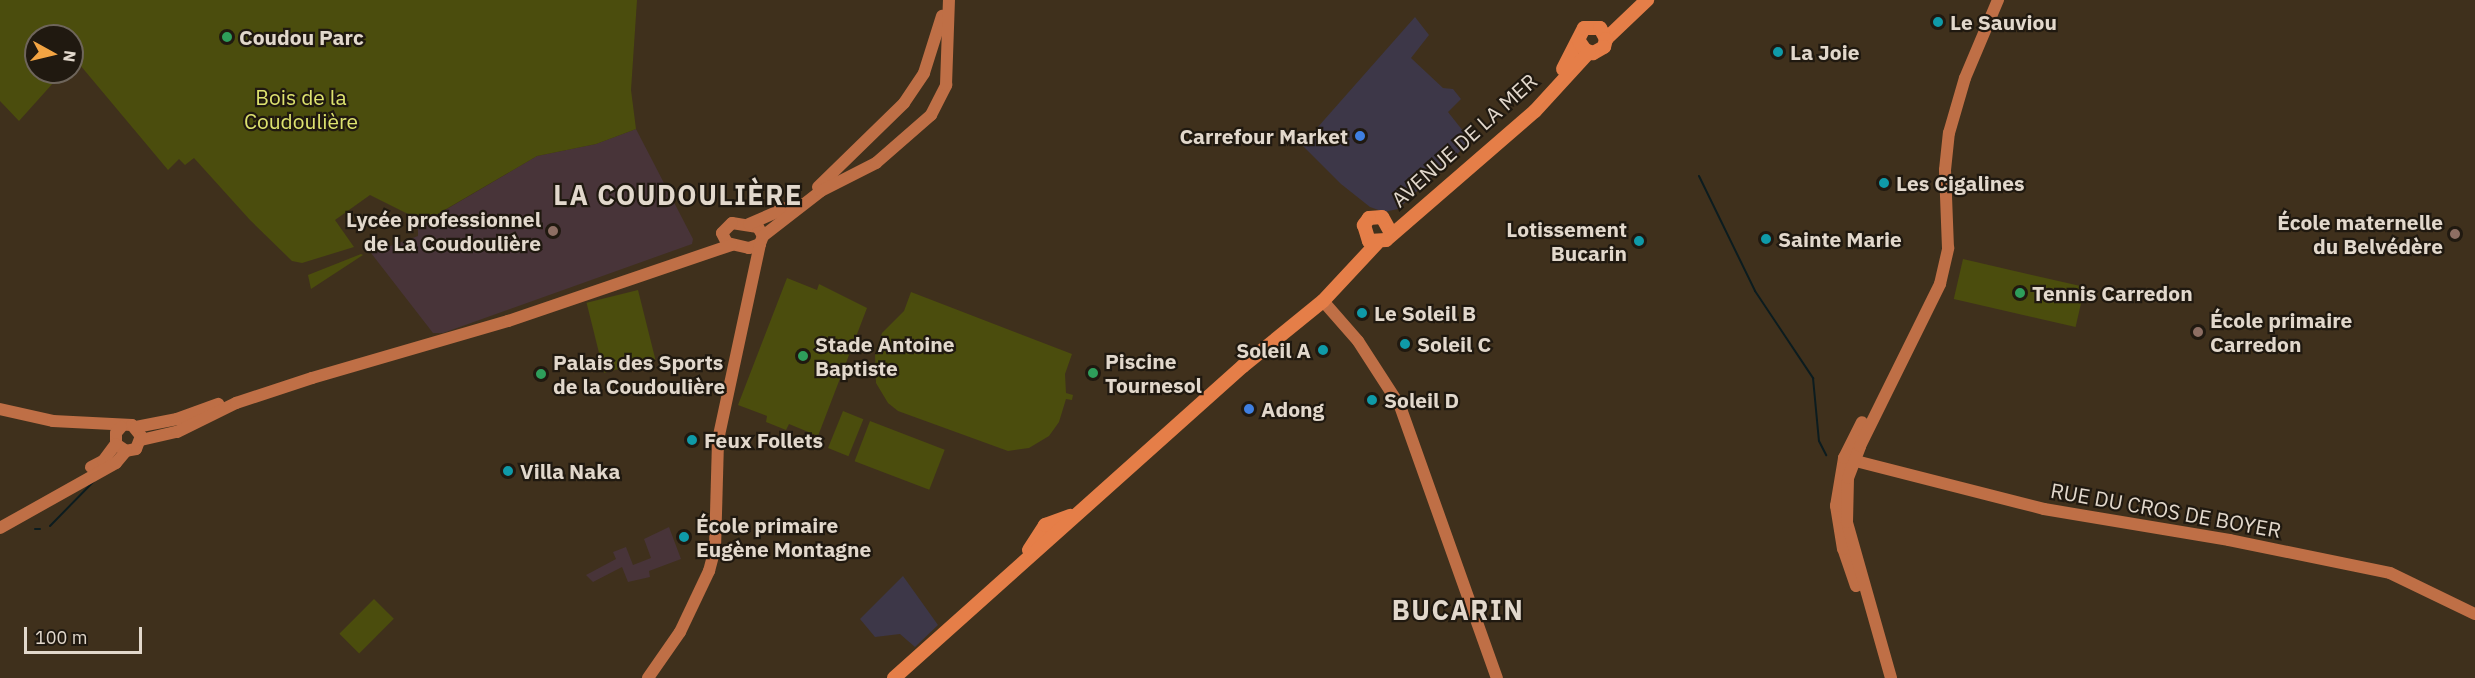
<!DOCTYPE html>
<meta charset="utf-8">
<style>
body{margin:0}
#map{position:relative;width:2475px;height:678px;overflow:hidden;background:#3f301c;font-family:"IBM Plex Sans",sans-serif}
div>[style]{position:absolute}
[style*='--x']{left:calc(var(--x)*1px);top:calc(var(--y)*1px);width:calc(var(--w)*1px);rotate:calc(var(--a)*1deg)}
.commercial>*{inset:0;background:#3d3748}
.education>*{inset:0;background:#483439}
.green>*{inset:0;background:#4b4d0d;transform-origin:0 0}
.stream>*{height:2px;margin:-1px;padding:0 1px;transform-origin:1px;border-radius:1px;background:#0c1c1f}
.secondary>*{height:12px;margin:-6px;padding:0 6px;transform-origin:6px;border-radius:6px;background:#bf6f46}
.primary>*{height:14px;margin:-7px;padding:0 7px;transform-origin:7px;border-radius:7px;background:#e57e48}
.dots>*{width:16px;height:16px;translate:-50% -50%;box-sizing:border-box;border:3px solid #201910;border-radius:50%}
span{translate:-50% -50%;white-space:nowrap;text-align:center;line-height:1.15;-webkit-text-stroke:4.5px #201910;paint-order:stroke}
.poi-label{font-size:21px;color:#e2d8cc;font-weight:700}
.left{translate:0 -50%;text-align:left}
.right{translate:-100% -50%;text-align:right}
.park-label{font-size:21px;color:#dee36f}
.street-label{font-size:21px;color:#e2d8cc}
.district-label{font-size:27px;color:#e2d8cc;font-weight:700;letter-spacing:1.5px}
.north{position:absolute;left:24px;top:24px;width:60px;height:60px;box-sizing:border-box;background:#201910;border:2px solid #6e655b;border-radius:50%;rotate:98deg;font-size:16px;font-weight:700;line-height:24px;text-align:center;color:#e2d8cc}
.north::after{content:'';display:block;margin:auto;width:21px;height:27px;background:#f3a443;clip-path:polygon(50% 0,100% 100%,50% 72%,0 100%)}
.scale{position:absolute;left:24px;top:627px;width:118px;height:27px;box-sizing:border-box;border:3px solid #e2d8cc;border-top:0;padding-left:8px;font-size:18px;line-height:21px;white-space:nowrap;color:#e2d8cc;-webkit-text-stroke:4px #201910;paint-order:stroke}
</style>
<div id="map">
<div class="commercial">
<i style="clip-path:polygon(1415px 17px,1429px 35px,1411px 58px,1443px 88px,1453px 89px,1461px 99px,1448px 112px,1471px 141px,1398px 209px,1384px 212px,1370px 207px,1341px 184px,1302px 145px)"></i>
<i style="clip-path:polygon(903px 576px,938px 625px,915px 647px,900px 634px,875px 637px,860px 619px)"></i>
</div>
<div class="education">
<i style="clip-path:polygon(636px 129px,693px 239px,692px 244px,443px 333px,433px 333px,371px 253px,418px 236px,418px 226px,537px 156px,596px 144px)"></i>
<i style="clip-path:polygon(669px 527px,681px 559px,649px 571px,650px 577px,628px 582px,622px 567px,593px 582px,586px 575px,616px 559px,613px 552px,626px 547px,633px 565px,651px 558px,644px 539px)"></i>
</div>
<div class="green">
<i style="clip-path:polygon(0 0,637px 0,631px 90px,636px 129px,596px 144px,537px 156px,424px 222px,370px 195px,335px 220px,354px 247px,302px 263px,292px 261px,250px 220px,194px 158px,185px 165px,179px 159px,168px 170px,75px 59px,72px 61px,72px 36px,36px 36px,36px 72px,63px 72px,19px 121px,0 101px)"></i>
<i style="clip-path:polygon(361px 254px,363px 255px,311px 289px,308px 275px)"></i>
<i style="left:1963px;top:259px;width:125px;height:41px;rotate:13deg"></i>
<i style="clip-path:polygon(787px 278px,817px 290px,819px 284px,867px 308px,818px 436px,789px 424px,786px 430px,766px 422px,767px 416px,738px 405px)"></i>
<i style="left:638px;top:290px;width:72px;height:53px;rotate:76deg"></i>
<i style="clip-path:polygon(911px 292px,1072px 354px,1065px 374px,1066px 393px,1073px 395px,1072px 400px,1066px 399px,1059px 422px,1049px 436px,1029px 448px,1008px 451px,898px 411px,888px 403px,876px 383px,875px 354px,882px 333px,904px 311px)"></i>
<i style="left:843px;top:411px;width:22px;height:40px;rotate:22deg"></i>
<i style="left:870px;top:421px;width:80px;height:43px;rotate:21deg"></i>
<i style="left:374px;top:599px;width:28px;height:49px;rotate:45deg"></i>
</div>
<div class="stream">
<i style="--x:1699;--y:176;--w:128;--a:64"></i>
<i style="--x:1755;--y:291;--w:105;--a:56.3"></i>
<i style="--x:1813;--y:378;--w:63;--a:84.6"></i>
<i style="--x:1819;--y:441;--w:16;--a:63"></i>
<i style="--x:50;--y:526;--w:63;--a:-45.6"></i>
<i style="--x:35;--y:529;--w:5;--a:0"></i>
</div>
<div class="secondary">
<i style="--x:818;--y:187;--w:120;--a:-44.3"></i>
<i style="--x:904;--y:103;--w:36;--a:-56"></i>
<i style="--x:924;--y:73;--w:60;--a:-72.5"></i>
<i style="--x:732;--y:223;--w:26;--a:9"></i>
<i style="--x:758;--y:227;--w:10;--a:61"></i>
<i style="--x:763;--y:236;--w:9;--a:111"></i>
<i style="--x:760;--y:244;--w:12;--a:160"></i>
<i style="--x:749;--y:248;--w:23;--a:-167"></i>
<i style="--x:727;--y:243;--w:11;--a:-117"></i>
<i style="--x:722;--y:233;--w:14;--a:-45"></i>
<i style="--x:749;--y:224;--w:40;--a:-23.4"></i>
<i style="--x:763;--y:236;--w:73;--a:-37.8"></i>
<i style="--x:821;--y:191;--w:62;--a:-27"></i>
<i style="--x:876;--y:163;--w:73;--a:-41.1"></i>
<i style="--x:931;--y:115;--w:34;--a:-63"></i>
<i style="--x:946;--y:85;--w:85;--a:-88"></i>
<i style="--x:1323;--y:301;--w:53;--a:48.8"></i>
<i style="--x:1358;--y:341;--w:77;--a:57.1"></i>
<i style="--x:1400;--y:406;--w:289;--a:70.4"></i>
<i style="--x:0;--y:409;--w:54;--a:12.8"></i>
<i style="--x:53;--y:421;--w:79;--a:2.9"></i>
<i style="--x:132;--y:425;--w:14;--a:51"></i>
<i style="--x:141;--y:436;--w:14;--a:111"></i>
<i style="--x:136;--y:449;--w:10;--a:169"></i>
<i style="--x:126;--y:451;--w:12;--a:-145"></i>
<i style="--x:116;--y:444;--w:11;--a:-90"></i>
<i style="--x:116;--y:433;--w:8;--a:-50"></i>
<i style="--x:136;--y:427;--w:42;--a:-11"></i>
<i style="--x:177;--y:419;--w:44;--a:-20.1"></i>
<i style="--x:141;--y:440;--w:37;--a:-13"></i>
<i style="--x:177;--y:432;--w:66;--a:-26.2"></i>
<i style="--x:236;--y:403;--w:80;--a:-18.2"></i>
<i style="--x:312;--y:378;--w:204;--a:-16.2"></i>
<i style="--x:508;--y:321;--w:236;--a:-18.8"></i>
<i style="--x:1844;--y:458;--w:206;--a:14.3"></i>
<i style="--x:2044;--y:509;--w:188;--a:9.5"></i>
<i style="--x:2229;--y:540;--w:164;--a:11.6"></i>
<i style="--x:2390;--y:573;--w:94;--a:25.8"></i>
<i style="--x:91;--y:467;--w:13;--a:-27"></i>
<i style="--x:103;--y:461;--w:21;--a:-53"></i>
<i style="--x:0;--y:528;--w:133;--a:-29.3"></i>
<i style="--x:116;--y:463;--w:16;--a:-50"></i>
<i style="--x:1856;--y:586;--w:39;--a:-109"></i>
<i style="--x:1843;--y:549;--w:44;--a:-99.2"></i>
<i style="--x:1836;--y:506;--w:49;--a:-80.5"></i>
<i style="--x:1844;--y:458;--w:40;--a:-63.4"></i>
<i style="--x:648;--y:678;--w:56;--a:-55.2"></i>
<i style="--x:680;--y:632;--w:68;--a:-64.6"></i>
<i style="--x:709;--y:571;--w:23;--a:-75"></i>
<i style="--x:715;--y:549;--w:109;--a:-88.4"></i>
<i style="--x:718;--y:440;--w:200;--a:-77.9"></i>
<i style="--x:1891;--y:678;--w:162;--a:-105.8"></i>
<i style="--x:1847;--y:522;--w:44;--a:-88.7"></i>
<i style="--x:1848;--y:478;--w:34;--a:-69"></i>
<i style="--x:1860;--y:446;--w:181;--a:-63.7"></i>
<i style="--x:1940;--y:284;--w:37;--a:-77"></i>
<i style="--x:1948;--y:248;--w:78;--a:-92.2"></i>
<i style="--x:1945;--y:170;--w:37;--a:-84"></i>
<i style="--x:1949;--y:133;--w:57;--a:-73.8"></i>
<i style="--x:1965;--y:78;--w:85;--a:-67.1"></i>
</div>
<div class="primary">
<i style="--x:1606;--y:39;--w:57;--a:-43.6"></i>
<i style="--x:1563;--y:69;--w:46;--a:-62.9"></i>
<i style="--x:1584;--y:28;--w:16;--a:0"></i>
<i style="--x:1600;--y:28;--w:13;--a:61"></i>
<i style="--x:1606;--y:39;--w:8;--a:104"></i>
<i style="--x:1604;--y:47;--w:13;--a:151"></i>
<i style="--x:1593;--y:53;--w:9;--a:-159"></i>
<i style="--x:1585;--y:50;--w:11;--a:-124"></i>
<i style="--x:1391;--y:233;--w:18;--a:-119"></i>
<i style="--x:1382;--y:217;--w:13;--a:176"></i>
<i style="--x:1369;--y:218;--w:9;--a:126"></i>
<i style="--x:1364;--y:225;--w:17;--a:73"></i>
<i style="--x:1369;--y:241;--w:17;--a:-3"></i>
<i style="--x:1386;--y:240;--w:197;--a:-40.9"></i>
<i style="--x:1535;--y:111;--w:80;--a:-47.5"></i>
<i style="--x:1029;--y:550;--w:30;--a:-57"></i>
<i style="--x:1045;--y:525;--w:27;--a:-20"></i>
<i style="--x:894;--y:678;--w:468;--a:-41.8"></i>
<i style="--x:1243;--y:366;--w:103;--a:-39.1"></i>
<i style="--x:1323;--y:301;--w:79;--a:-47"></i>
</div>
<div class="dots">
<i style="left:1938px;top:22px;background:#0f9aa8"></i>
<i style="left:227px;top:37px;background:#2e9e5b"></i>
<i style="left:1778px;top:52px;background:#0f9aa8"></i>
<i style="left:1360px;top:136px;background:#3f7fe0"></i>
<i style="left:1884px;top:183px;background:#0f9aa8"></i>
<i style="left:553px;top:231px;background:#8d6e63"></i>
<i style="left:2455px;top:234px;background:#8d6e63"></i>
<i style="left:1766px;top:239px;background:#0f9aa8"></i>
<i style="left:1639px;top:241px;background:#0f9aa8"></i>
<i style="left:2020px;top:293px;background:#2e9e5b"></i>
<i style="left:1362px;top:313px;background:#0f9aa8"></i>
<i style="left:2198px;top:332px;background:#8d6e63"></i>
<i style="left:1405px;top:344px;background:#0f9aa8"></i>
<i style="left:1323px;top:350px;background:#0f9aa8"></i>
<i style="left:803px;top:356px;background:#2e9e5b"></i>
<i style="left:1093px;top:373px;background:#2e9e5b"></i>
<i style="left:541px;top:374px;background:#2e9e5b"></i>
<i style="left:1372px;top:400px;background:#0f9aa8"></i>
<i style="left:1249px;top:409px;background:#3f7fe0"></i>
<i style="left:692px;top:440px;background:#0f9aa8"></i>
<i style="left:508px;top:471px;background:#0f9aa8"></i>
<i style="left:684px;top:537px;background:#0f9aa8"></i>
</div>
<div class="poi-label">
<span class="left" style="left:1950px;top:22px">Le Sauviou</span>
<span class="left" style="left:239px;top:37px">Coudou Parc</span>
<span class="left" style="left:1790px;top:52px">La Joie</span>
<span class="right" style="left:1348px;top:136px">Carrefour Market</span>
<span class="left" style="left:1896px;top:183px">Les Cigalines</span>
<span class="right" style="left:541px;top:231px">Lycée professionnel<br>de La Coudoulière</span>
<span class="right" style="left:2443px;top:234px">École maternelle<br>du Belvédère</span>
<span class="right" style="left:1627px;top:241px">Lotissement<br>Bucarin</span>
<span class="left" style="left:1778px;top:239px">Sainte Marie</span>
<span class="left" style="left:2032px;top:293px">Tennis Carredon</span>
<span class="left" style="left:1374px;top:313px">Le Soleil B</span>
<span class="left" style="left:2210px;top:332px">École primaire<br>Carredon</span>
<span class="left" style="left:815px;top:356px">Stade Antoine<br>Baptiste</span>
<span class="left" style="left:1417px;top:344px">Soleil C</span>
<span class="right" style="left:1311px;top:350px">Soleil A</span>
<span class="left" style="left:1105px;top:373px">Piscine<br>Tournesol</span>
<span class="left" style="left:553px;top:374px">Palais des Sports<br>de la Coudoulière</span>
<span class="left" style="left:1384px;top:400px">Soleil D</span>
<span class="left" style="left:1261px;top:409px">Adong</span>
<span class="left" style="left:704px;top:440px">Feux Follets</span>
<span class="left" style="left:520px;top:471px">Villa Naka</span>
<span class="left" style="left:696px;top:537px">École primaire<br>Eugène Montagne</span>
</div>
<div class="park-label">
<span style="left:301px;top:109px">Bois de la<br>Coudoulière</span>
</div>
<div class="street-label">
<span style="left:1464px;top:140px;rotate:-42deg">AVENUE DE LA MER</span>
<span style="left:2166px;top:510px;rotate:10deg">RUE DU CROS DE BOYER</span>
</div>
<div class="district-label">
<span style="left:678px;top:195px">LA COUDOULIÈRE</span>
<span style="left:1458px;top:610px">BUCARIN</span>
</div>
<div class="north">N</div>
<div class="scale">100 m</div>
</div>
